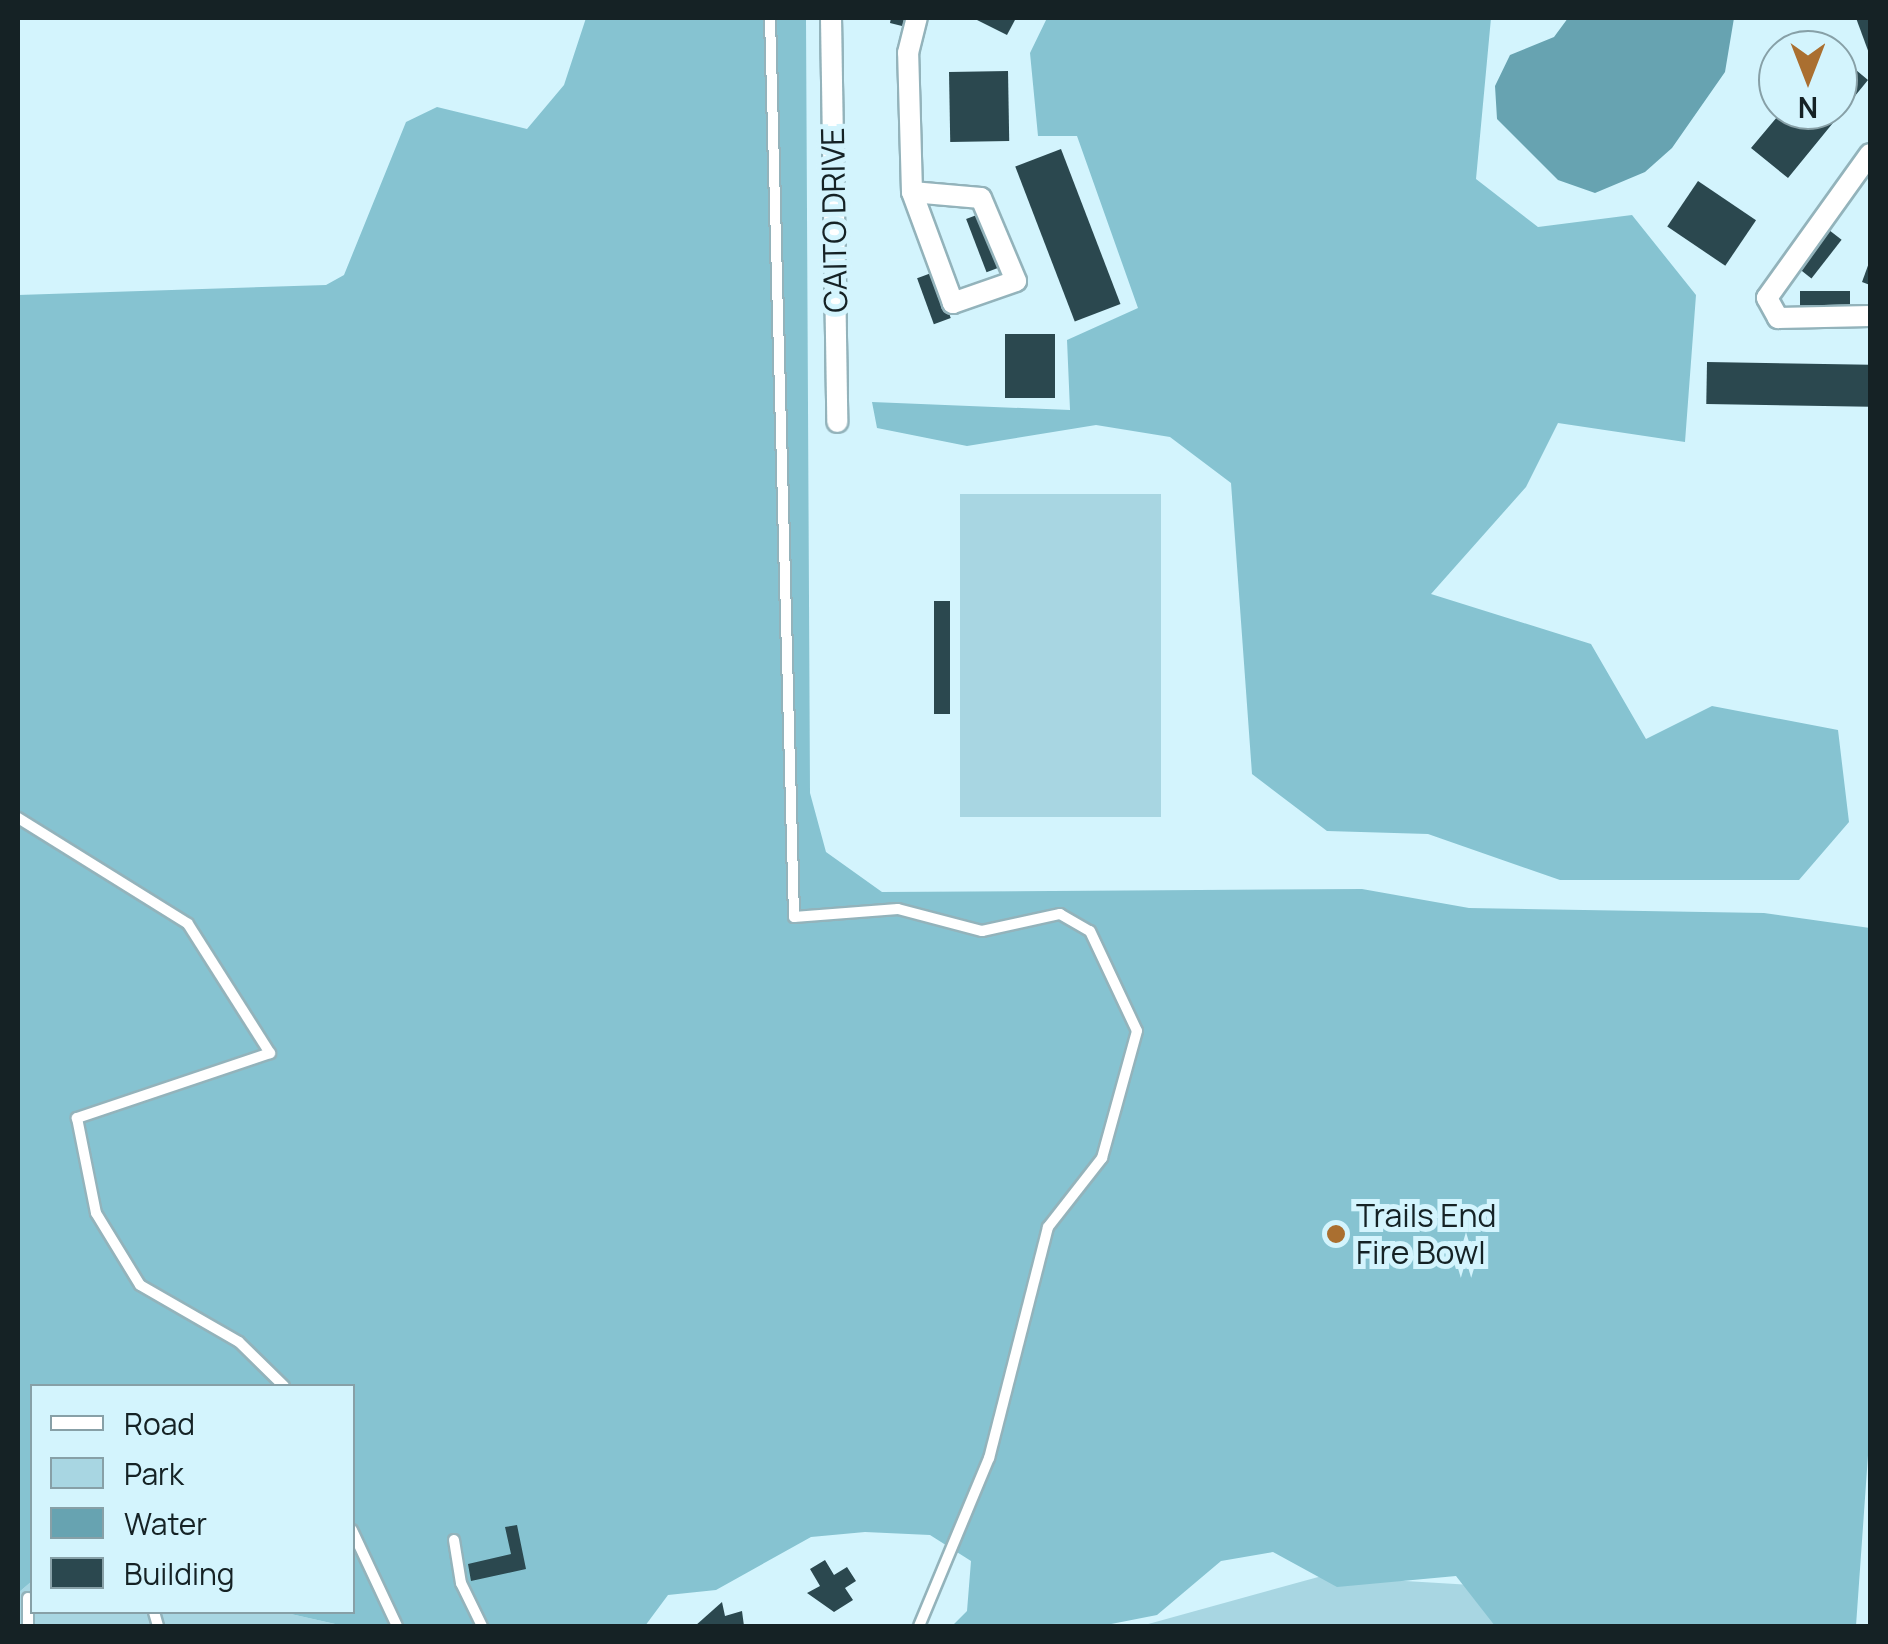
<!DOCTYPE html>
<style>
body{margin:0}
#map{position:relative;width:1888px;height:1644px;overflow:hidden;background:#d3f4fd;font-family:Manrope,sans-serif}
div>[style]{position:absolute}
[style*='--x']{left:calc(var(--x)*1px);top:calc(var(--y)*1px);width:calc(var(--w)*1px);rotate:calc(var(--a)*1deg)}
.green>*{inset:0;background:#a8d6e2;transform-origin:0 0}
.forest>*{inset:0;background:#86c3d1}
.water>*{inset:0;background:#67a3b1}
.building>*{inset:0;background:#2b484f;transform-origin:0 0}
.roads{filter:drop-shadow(2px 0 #93b3bb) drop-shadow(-2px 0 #93b3bb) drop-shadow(0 2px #93b3bb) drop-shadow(0 -2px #93b3bb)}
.lane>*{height:10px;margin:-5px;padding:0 5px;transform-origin:5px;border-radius:5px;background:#fff}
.street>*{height:20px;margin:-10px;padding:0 10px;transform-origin:10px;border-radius:10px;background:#fff}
.dots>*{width:28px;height:28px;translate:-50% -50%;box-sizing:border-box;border:5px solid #d3f4fd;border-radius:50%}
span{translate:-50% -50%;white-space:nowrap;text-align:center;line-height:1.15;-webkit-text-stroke:10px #d3f4fd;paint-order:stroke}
.street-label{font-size:32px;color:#152225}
.poi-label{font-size:32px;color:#152225}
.left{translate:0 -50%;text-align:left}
.frame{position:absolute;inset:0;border:20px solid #152225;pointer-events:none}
.legend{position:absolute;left:30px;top:1384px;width:325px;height:230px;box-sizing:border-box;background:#d3f4fd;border:2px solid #87a0a7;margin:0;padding:12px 18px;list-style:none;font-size:30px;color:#152225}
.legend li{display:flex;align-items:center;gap:20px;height:50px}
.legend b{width:50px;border:2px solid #87a0a7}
.north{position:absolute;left:1758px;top:30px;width:100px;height:100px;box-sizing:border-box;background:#d3f4fd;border:2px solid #87a0a7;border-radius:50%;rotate:180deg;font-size:28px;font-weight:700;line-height:40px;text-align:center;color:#152225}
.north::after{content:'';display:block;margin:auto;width:35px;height:45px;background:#aa6f30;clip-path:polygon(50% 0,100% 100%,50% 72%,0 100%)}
</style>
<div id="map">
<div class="green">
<i style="left:1161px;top:494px;width:323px;height:201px;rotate:90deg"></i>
<i style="clip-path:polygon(1322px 1576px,1537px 1589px,1543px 1626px,1141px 1626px)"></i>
<i style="clip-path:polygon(32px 1581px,32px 1612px,282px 1612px,344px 1626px,18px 1626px,18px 1593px)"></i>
</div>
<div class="forest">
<i style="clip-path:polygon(586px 18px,806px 18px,810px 793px,826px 852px,882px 892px,1362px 889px,1469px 908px,1764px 913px,1870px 928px,1870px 1427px,1856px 1626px,1495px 1626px,1456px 1576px,1337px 1587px,1273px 1552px,1221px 1561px,1157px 1615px,1101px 1626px,952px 1626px,967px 1611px,971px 1561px,930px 1535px,865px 1532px,811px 1537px,716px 1590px,668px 1595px,645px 1626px,344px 1626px,282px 1612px,352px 1612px,352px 1386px,32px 1386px,32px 1581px,18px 1593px,18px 295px,326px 285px,344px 275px,406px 122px,437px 107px,527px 129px,564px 85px)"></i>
<i style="clip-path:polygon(1047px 18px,1491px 18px,1476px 179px,1538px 227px,1632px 215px,1696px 295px,1685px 442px,1558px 423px,1526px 487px,1431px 594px,1591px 644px,1646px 739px,1712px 706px,1838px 730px,1849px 822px,1799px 880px,1560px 880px,1428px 834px,1327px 831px,1252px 774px,1231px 483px,1170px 437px,1096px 425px,967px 446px,877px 428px,872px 402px,1070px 410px,1067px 340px,1138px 308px,1077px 136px,1038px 136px,1030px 53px)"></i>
</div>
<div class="water">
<i style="clip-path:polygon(1568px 18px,1734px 18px,1725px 72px,1672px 148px,1645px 172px,1595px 193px,1558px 180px,1497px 119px,1495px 86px,1510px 55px,1554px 37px)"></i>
</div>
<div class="building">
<i style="clip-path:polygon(891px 18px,908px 18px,906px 27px,890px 23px)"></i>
<i style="clip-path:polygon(973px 18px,1016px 18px,1007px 35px)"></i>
<i style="clip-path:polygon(1856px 18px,1870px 18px,1870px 56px)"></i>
<i style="clip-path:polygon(1838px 55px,1868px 80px,1788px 178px,1751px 148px,1783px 110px,1838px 110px)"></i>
<i style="left:1008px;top:71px;width:70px;height:59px;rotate:89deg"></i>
<i style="left:1061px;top:149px;width:166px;height:49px;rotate:69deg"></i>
<i style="left:1698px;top:181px;width:70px;height:55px;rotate:34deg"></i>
<i style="left:982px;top:213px;width:57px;height:17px;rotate:69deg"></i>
<i style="left:1829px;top:230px;width:16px;height:49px;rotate:38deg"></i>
<i style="clip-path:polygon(1870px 260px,1870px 285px,1862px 282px)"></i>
<i style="left:934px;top:272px;width:49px;height:18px;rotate:70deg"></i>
<i style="left:1800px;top:291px;width:50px;height:16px"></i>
<i style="left:1005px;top:334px;width:50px;height:64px"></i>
<i style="left:1707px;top:362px;width:163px;height:42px;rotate:1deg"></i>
<i style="left:934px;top:601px;width:16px;height:113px"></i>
<i style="clip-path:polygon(517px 1525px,526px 1569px,471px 1581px,468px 1564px,511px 1554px,505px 1527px)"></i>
<i style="clip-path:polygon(825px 1560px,834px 1575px,847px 1567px,856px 1581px,845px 1588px,853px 1600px,834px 1612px,807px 1593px,820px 1586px,810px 1569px)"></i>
<i style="clip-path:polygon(722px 1602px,725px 1616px,742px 1611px,744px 1626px,695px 1626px)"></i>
</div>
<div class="roads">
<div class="lane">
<i style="--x:770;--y:18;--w:899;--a:88.47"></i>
<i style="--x:794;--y:917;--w:104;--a:-4.4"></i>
<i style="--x:898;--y:909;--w:87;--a:14.7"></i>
<i style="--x:982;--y:931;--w:80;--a:-12.3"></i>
<i style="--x:1060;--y:914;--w:34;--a:30"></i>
<i style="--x:1090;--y:931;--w:110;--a:64.8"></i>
<i style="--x:1137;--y:1031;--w:132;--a:105.4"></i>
<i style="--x:1102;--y:1158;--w:88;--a:128"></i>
<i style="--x:1048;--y:1227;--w:238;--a:104.3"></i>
<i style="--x:989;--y:1458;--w:182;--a:112.6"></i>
<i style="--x:18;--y:818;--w:200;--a:31.9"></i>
<i style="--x:188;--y:924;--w:153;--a:57.6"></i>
<i style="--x:270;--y:1053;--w:204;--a:161.4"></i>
<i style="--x:77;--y:1118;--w:97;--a:78.7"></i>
<i style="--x:96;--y:1213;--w:84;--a:58.6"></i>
<i style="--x:140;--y:1285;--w:114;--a:29.9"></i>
<i style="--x:239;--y:1342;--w:63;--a:44.4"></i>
<i style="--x:352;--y:1530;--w:106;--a:64.9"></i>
<i style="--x:454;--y:1540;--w:44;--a:80.8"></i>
<i style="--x:461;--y:1583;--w:48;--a:64"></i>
<i style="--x:28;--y:1598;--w:28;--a:90"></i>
<i style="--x:154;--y:1612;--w:15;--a:74"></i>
</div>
<div class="street">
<i style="--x:831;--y:18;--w:404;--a:89.1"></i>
<i style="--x:1870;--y:154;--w:177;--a:125.6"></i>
<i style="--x:1767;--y:298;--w:23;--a:61"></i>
<i style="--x:1778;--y:318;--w:92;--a:-1.2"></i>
<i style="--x:912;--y:192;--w:69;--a:5"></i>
<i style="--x:981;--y:198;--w:90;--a:67.1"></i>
<i style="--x:1016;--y:281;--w:67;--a:160.8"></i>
<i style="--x:953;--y:303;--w:118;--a:-110.3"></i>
<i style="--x:912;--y:192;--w:139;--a:-91.6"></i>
<i style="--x:908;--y:53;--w:36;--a:-76"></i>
</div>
</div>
<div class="dots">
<i style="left:1336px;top:1234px;background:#aa6f30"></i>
</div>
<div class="street-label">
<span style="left:834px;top:220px;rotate:-91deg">CAITO DRIVE</span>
</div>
<div class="poi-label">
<span class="left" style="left:1356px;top:1234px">Trails End<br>Fire Bowl</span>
</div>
<div class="frame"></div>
<ul class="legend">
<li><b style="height:12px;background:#fff"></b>Road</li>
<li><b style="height:28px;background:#a8d6e2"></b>Park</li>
<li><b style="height:28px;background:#67a3b1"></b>Water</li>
<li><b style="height:28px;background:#2b484f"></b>Building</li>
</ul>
<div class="north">N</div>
</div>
